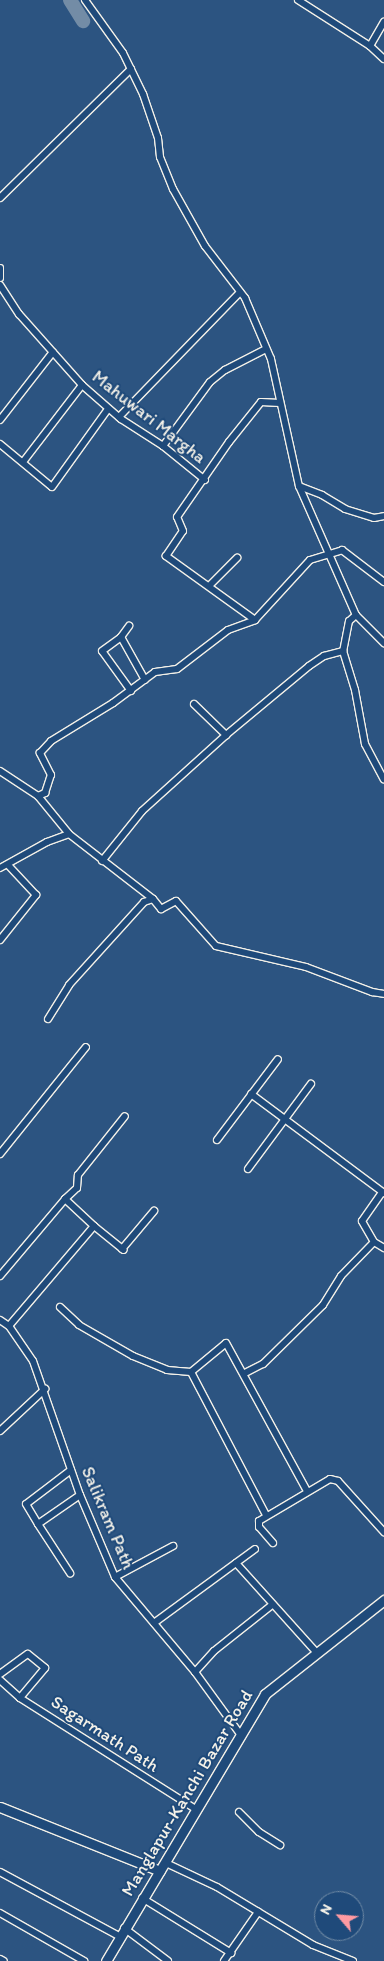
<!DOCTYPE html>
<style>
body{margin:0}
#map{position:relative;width:384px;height:1961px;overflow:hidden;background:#2c5481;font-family:Itim,sans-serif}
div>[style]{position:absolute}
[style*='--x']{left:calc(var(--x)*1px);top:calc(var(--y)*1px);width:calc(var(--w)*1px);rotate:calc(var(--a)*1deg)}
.river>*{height:14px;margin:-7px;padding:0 7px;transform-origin:7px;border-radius:7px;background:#738ca6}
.roads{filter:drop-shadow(1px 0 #f4f1e8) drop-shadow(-1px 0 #f4f1e8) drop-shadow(0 1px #f4f1e8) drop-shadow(0 -1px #f4f1e8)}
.minor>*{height:6px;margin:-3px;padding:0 3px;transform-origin:3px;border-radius:3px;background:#1f4a7a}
.tertiary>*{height:9px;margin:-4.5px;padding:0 4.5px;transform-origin:4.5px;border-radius:4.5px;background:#1f4a7a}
span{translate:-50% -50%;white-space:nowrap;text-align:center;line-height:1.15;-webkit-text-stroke:4px #1f4a7a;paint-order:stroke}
.street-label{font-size:18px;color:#f4f1e8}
.north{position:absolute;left:314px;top:1891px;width:50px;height:50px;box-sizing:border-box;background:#1f4a7a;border:1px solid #748da6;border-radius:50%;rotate:297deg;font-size:14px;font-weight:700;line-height:20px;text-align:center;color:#f4f1e8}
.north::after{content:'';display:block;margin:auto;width:18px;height:22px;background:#ff9aa2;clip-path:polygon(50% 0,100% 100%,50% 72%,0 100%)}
</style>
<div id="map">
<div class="river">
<i style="--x:70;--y:0;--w:25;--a:58"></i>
</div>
<div class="roads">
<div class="minor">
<i style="--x:85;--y:0;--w:65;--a:54.4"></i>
<i style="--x:123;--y:53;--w:46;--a:64"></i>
<i style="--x:143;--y:94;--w:46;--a:71.2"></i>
<i style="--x:158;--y:138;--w:19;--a:84"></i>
<i style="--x:160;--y:157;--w:35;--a:68"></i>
<i style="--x:173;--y:189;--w:65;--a:60.7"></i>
<i style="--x:205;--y:246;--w:66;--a:52.4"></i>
<i style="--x:245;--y:298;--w:66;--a:66.9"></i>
<i style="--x:271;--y:359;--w:130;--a:77.6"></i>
<i style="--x:299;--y:486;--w:141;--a:66.2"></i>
<i style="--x:356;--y:615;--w:40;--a:45"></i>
<i style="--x:298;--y:0;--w:85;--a:32.6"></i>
<i style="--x:370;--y:46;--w:19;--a:43"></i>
<i style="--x:370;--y:46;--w:28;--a:-60"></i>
<i style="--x:0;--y:198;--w:184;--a:-44.6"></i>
<i style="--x:0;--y:268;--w:10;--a:90"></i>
<i style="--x:0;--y:285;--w:35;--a:57"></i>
<i style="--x:19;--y:314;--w:95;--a:48.4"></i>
<i style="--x:82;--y:385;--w:52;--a:41.1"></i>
<i style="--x:121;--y:419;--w:50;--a:32.7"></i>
<i style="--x:163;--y:446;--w:54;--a:39"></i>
<i style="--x:119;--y:417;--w:174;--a:-45.9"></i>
<i style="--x:0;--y:420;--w:86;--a:-52.1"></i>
<i style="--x:0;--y:444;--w:67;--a:39.6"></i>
<i style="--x:52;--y:487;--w:96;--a:-54.3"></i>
<i style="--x:163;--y:446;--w:79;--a:-53.7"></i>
<i style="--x:210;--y:382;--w:19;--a:-39"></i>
<i style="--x:225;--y:370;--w:46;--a:-27.1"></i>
<i style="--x:23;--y:462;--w:97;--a:-52.5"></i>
<i style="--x:299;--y:486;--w:25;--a:21"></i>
<i style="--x:322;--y:495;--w:27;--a:31"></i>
<i style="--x:345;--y:509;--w:30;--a:17"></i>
<i style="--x:374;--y:518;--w:10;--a:-11"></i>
<i style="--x:209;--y:586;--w:40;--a:-45"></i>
<i style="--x:356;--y:615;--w:9;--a:139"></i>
<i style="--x:349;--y:621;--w:31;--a:101"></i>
<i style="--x:343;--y:651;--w:41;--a:72.9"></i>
<i style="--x:355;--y:690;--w:55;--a:79.5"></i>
<i style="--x:365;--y:744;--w:40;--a:62"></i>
<i style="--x:255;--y:620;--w:110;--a:-144.3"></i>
<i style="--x:166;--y:556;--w:30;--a:-56"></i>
<i style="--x:183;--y:531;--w:15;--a:-113"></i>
<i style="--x:177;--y:517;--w:91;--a:-55.3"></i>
<i style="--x:229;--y:442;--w:51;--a:-51.3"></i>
<i style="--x:261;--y:402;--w:19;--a:3"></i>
<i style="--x:121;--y:637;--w:14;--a:-54"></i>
<i style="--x:131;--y:691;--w:49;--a:-125.9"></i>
<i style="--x:102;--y:651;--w:24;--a:-36"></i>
<i style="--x:121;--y:637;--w:49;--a:60.8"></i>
<i style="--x:194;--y:704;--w:45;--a:44.1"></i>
<i style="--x:0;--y:771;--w:45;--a:33.3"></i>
<i style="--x:38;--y:796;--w:49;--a:50.8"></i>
<i style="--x:69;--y:834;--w:106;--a:37.7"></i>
<i style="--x:153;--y:899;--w:13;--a:51"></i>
<i style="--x:161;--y:909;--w:17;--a:-28"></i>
<i style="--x:176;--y:901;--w:60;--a:48.4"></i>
<i style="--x:216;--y:946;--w:92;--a:13.1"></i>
<i style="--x:306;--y:967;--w:71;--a:20.7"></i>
<i style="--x:372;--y:992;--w:12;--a:9"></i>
<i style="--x:38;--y:796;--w:8;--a:-23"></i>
<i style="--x:45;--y:793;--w:19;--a:-72"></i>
<i style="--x:51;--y:775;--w:25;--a:-117"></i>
<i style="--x:40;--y:753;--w:16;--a:-47"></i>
<i style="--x:51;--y:741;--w:73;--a:-31.5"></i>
<i style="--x:113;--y:703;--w:52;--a:-36.4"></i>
<i style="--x:155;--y:672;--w:22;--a:-8"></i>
<i style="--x:177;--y:669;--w:64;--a:-37.4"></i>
<i style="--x:228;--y:630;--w:29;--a:-20"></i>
<i style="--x:255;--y:620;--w:81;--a:-47.5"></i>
<i style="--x:310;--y:560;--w:34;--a:-17"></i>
<i style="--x:342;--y:550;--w:53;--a:37.3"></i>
<i style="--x:102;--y:861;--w:64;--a:-51.3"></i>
<i style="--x:142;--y:811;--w:113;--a:-42.1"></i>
<i style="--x:226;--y:735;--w:108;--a:-39.7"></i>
<i style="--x:309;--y:666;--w:18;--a:-34"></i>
<i style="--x:324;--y:656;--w:20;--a:-15"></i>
<i style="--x:0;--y:868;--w:54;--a:-29"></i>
<i style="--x:47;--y:842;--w:23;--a:-20"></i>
<i style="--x:0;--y:940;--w:58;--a:-51.3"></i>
<i style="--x:36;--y:895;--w:41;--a:-133"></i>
<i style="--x:48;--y:1019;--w:40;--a:-58"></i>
<i style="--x:69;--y:985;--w:112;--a:-47.9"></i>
<i style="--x:144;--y:902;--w:9;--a:-18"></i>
<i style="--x:251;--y:1094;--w:166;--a:36.7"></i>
<i style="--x:217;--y:1140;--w:101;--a:-53"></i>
<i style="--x:0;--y:1154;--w:137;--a:-51.2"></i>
<i style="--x:248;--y:1169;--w:106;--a:-53.5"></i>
<i style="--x:65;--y:1199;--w:16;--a:-43"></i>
<i style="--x:77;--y:1188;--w:13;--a:-86"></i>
<i style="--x:78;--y:1175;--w:75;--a:-51.5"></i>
<i style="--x:94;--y:1226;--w:38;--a:39"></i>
<i style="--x:374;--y:1242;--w:12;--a:31"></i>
<i style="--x:122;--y:1249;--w:50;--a:-49.9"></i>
<i style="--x:0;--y:1276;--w:101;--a:-49.8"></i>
<i style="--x:65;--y:1199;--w:40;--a:43"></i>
<i style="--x:94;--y:1226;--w:131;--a:130.4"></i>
<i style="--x:60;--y:1307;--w:26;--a:43"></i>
<i style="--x:79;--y:1325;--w:62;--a:29.9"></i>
<i style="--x:133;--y:1356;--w:37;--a:22"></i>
<i style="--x:167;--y:1370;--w:24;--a:5"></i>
<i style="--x:191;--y:1372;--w:45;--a:-39.6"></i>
<i style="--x:226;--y:1343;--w:169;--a:61.3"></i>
<i style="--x:0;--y:1320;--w:11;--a:34"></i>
<i style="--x:9;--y:1326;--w:42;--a:55.6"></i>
<i style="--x:33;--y:1361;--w:142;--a:70.7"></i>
<i style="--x:80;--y:1495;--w:89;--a:66.9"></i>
<i style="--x:115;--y:1577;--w:124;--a:49.9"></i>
<i style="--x:195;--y:1672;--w:77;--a:54"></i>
<i style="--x:191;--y:1372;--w:161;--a:62.3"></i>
<i style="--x:245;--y:1373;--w:20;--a:-27"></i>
<i style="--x:263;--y:1364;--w:84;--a:-44.5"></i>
<i style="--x:323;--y:1305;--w:34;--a:-58"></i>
<i style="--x:341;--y:1276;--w:47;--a:-45.9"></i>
<i style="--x:374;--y:1242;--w:24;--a:-120"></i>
<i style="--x:362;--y:1221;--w:35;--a:-55"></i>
<i style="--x:0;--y:1431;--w:62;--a:-43"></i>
<i style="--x:71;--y:1470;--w:56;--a:142.9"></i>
<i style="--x:26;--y:1504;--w:23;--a:59"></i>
<i style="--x:38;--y:1524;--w:51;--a:-34.6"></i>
<i style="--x:38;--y:1524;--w:59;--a:56.9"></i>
<i style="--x:273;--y:1543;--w:21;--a:-131"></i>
<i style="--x:259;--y:1527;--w:6;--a:-90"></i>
<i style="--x:259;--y:1521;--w:82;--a:-30.6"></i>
<i style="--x:330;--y:1479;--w:8;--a:14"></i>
<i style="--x:338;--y:1481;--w:69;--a:48"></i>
<i style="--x:236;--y:1563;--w:120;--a:48"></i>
<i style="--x:115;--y:1577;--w:66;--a:-28.1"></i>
<i style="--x:154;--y:1623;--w:125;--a:-36.2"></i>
<i style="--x:195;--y:1672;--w:28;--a:-48"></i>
<i style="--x:214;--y:1651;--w:75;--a:-38.5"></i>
<i style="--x:0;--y:1674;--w:34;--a:-36"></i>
<i style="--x:28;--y:1654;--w:22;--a:39"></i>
<i style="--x:45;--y:1668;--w:39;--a:130"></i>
<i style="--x:0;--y:1680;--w:27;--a:42"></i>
<i style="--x:20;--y:1698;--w:209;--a:32.3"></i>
<i style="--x:239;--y:1812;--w:28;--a:45"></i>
<i style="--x:259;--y:1832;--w:25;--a:32"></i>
<i style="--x:166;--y:1863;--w:56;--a:25.2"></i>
<i style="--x:217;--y:1887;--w:112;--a:31.1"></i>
<i style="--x:313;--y:1945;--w:43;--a:21.8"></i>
<i style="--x:0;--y:1872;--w:135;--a:28.3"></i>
<i style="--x:142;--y:1898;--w:105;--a:31.7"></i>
<i style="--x:0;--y:1913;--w:97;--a:29.7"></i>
<i style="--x:124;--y:1928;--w:55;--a:36.9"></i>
<i style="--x:0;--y:1959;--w:4;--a:27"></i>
<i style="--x:224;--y:1961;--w:60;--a:-55.2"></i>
</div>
<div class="tertiary">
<i style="--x:0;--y:1807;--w:172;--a:21.8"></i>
<i style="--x:106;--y:1961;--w:311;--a:-59.2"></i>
<i style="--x:265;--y:1694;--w:152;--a:-38.3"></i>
</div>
</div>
<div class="street-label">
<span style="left:149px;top:417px;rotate:38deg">Mahuwari Margha</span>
<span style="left:108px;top:1518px;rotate:67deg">Salikram Path</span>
<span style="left:105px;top:1734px;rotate:33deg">Sagarmath Path</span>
<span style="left:187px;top:1793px;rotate:-59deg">Manglapur-Kanchi Bazar Road</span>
</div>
<div class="north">N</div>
</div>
